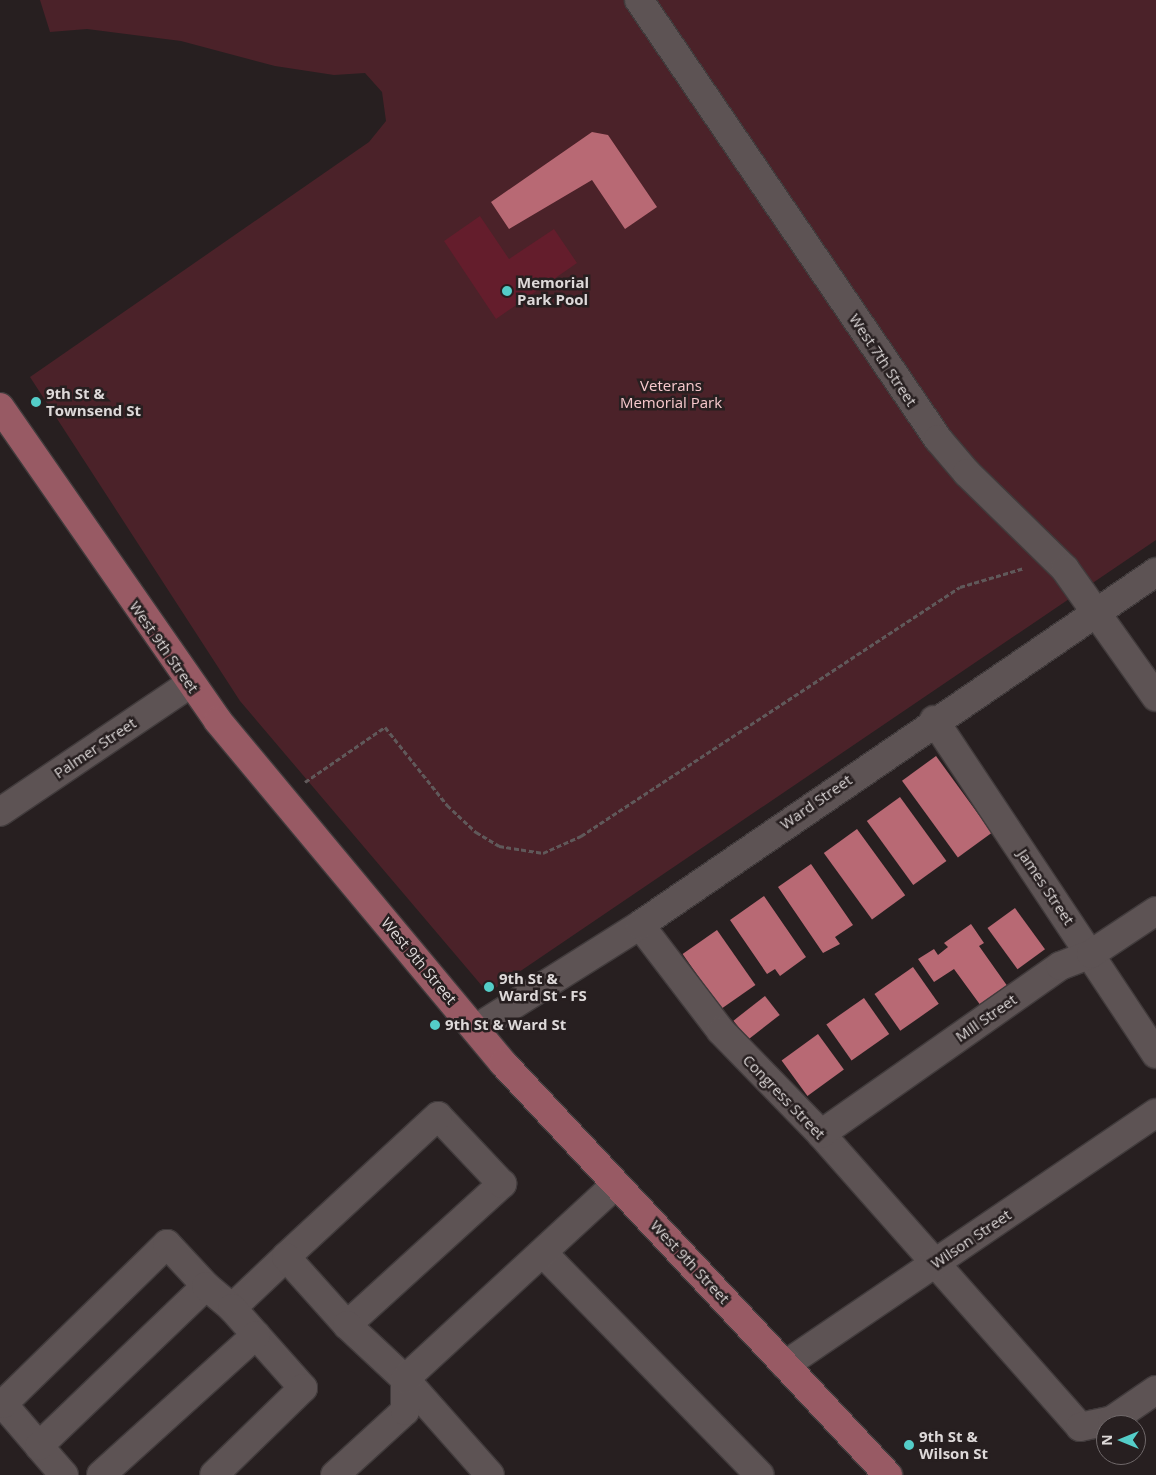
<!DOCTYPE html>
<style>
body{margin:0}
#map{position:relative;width:1156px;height:1475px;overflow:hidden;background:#271f20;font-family:"Open Sans",sans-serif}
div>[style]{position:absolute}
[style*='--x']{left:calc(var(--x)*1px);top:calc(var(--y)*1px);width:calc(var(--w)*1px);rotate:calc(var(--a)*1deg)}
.green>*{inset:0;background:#4b2229}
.water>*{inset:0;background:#641d2c}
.building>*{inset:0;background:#b86974;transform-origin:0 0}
.path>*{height:3px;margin-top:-1.5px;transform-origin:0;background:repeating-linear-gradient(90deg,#60595a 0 5px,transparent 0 7.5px)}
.roads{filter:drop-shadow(1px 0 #413b3c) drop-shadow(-1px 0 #413b3c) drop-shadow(0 1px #413b3c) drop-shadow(0 -1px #413b3c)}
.minor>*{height:28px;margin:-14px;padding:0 14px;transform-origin:14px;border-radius:14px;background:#5d5354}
.major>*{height:28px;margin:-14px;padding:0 14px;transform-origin:14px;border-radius:14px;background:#985a64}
.dots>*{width:14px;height:14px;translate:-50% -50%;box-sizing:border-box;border:2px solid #271f20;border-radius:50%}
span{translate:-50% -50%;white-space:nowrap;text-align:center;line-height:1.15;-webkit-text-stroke:5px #271f20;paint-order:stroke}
.poi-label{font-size:15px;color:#ded9d9;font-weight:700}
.left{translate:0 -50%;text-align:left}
.street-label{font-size:15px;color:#ded9d9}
.park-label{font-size:15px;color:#f7c9cd}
.north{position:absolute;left:1096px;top:1415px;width:50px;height:50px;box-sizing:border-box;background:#271f20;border:1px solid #70696a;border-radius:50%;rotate:270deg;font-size:14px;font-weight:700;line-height:20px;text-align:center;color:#ded9d9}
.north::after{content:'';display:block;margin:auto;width:18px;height:22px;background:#54cdc8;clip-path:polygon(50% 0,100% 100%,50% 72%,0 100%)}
</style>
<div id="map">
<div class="green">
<i style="clip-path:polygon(40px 0,1156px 0,1156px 540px,488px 993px,240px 701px,30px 377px,369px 142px,386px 121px,382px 92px,365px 73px,334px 75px,275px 66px,181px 41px,87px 29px,50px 32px)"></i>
</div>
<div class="water">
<i style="clip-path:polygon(480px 216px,509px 259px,554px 229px,577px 263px,496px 319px,444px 241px)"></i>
</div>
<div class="building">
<i style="clip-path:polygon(592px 132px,608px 135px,657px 207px,625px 229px,592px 180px,509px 229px,491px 202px)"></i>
<i style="left:936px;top:756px;width:95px;height:42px;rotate:54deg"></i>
<i style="left:900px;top:797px;width:79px;height:41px;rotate:54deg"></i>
<i style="left:857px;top:829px;width:82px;height:41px;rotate:54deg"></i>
<i style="clip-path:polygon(811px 864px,853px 925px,835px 937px,840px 944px,823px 953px,778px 887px)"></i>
<i style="clip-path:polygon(764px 896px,806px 957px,780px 976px,775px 969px,767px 974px,730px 920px)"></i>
<i style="left:1015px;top:908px;width:51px;height:34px;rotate:54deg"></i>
<i style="clip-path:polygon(971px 924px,984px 943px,979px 946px,1008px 987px,981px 1006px,954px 969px,934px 982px,918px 959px,934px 949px,938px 955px,948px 947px,944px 943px)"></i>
<i style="left:717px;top:930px;width:67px;height:42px;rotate:55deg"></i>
<i style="left:913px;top:967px;width:45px;height:47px;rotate:55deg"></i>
<i style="left:765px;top:996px;width:24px;height:40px;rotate:52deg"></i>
<i style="left:864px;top:998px;width:44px;height:46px;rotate:55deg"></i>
<i style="left:818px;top:1034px;width:44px;height:45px;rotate:54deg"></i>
</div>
<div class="path">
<i style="--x:305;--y:782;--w:97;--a:-34.5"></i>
<i style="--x:385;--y:727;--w:100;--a:51.5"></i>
<i style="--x:447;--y:805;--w:40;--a:43"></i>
<i style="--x:476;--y:832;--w:27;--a:31"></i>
<i style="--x:499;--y:846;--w:45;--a:9"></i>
<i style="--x:543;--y:853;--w:42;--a:-24.1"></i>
<i style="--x:581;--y:836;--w:453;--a:-33.3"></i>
<i style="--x:960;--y:587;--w:67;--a:-16.5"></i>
</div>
<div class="roads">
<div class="minor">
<i style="--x:639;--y:0;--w:531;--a:55.74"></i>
<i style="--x:938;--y:439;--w:45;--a:49.5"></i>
<i style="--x:967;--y:473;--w:137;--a:44.4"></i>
<i style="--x:1065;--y:569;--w:157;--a:54.6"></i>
<i style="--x:934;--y:720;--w:401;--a:56.4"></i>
<i style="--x:0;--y:812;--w:229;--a:-34"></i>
<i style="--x:640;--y:925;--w:133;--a:52.6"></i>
<i style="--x:721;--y:1031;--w:144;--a:45.8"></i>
<i style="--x:821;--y:1134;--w:391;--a:48.5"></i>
<i style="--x:1080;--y:1427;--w:33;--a:-12"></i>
<i style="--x:1112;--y:1420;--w:53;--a:-34.3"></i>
<i style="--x:475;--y:1029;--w:195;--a:-32.2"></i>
<i style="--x:640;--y:925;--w:625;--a:-34.38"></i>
<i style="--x:821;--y:1134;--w:292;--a:-35.1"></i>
<i style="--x:1060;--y:966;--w:33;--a:-21"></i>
<i style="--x:1091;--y:954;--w:78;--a:-33.5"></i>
<i style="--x:543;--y:1253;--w:310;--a:45.7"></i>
<i style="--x:232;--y:1308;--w:74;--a:-43.4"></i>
<i style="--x:347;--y:1325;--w:210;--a:-42.3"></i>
<i style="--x:502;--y:1184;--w:93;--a:-133.3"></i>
<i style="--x:438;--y:1116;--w:207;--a:137.2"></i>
<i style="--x:286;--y:1257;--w:91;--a:48.1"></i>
<i style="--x:347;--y:1325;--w:79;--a:43"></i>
<i style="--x:405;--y:1379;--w:128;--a:48.5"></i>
<i style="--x:785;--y:1365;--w:448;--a:-34.2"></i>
<i style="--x:39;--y:1446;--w:55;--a:-130.6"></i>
<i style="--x:3;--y:1404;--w:229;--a:-44.3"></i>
<i style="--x:167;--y:1244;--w:57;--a:47.1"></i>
<i style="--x:64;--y:1475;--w:38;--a:-131"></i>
<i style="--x:39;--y:1446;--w:231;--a:-43.8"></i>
<i style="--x:206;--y:1286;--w:34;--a:40"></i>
<i style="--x:232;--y:1308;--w:107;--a:48.4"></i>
<i style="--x:303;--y:1388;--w:124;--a:135.7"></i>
<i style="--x:101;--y:1475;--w:209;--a:-42.1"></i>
<i style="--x:335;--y:1475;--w:95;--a:-42.4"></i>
<i style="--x:405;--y:1411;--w:32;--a:-90"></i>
<i style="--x:405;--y:1379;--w:287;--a:-42.7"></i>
</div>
<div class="major">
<i style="--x:0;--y:407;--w:382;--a:55.2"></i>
<i style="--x:218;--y:721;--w:445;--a:50.2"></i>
<i style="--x:503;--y:1063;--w:564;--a:46.94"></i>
</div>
</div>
<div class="dots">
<i style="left:507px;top:291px;background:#54cdc8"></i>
<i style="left:36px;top:402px;background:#54cdc8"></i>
<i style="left:489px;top:987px;background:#54cdc8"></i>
<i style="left:435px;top:1025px;background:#54cdc8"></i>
<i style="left:909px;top:1445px;background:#54cdc8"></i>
</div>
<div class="poi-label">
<span class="left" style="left:517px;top:291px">Memorial<br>Park Pool</span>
<span class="left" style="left:46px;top:402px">9th St &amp;<br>Townsend St</span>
<span class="left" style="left:499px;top:987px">9th St &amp;<br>Ward St - FS</span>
<span class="left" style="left:445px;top:1025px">9th St &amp; Ward St</span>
<span class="left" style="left:919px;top:1445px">9th St &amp;<br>Wilson St</span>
</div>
<div class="street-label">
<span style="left:883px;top:360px;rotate:56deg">West 7th Street</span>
<span style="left:164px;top:647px;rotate:55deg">West 9th Street</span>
<span style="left:95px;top:748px;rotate:-34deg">Palmer Street</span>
<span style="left:816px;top:802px;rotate:-35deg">Ward Street</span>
<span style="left:1046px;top:887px;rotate:56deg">James Street</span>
<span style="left:419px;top:961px;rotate:50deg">West 9th Street</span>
<span style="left:986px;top:1018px;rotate:-35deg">Mill Street</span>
<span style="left:784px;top:1097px;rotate:46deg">Congress Street</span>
<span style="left:971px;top:1239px;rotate:-34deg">Wilson Street</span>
<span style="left:690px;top:1262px;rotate:47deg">West 9th Street</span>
</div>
<div class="park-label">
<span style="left:671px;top:394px">Veterans<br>Memorial Park</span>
</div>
<div class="north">N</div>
</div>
